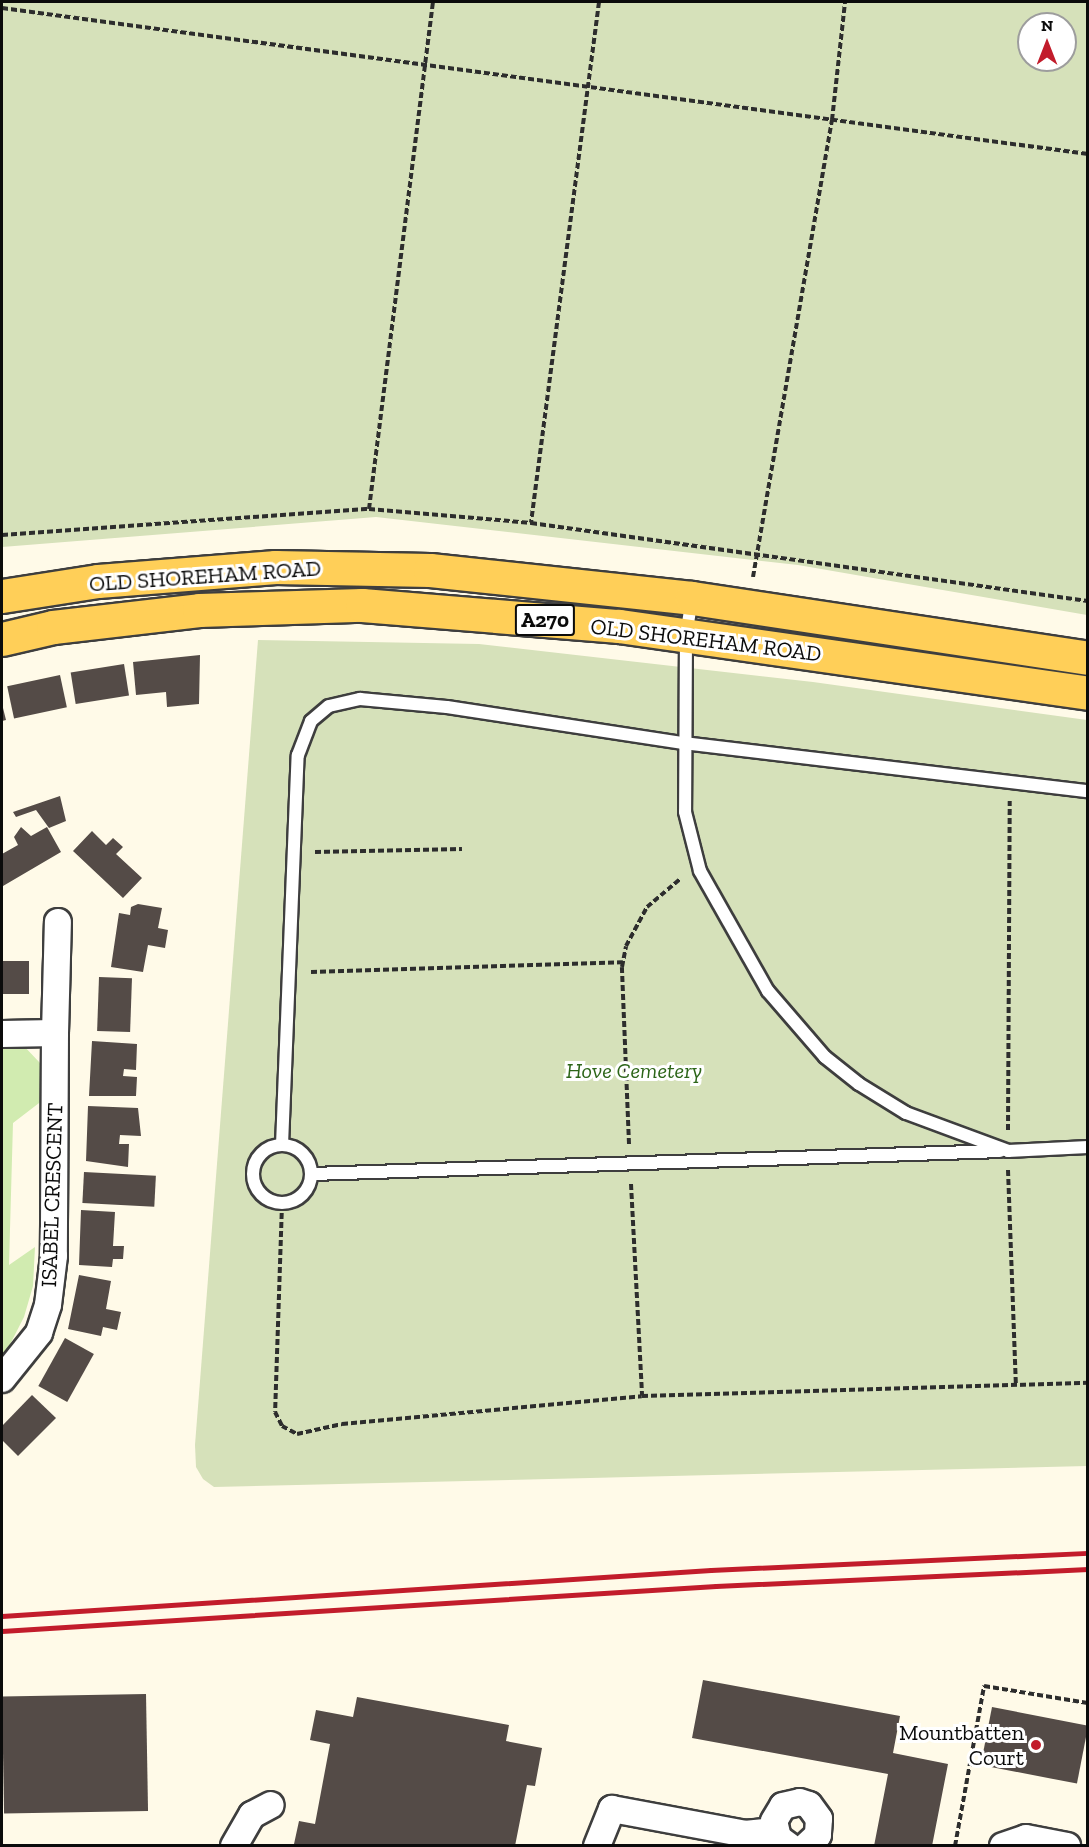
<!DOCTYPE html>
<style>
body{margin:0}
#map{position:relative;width:1089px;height:1847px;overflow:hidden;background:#fffae8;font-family:"Zilla Slab",serif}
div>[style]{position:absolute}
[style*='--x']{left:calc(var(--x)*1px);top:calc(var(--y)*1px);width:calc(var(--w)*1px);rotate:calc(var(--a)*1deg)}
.green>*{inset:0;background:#d1ebb0}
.cemetery>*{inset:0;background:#d6e1ba}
.building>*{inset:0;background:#544b47;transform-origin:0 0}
.path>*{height:4px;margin-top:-2px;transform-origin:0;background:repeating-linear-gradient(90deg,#2d2d2d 0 6px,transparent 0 9px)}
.roads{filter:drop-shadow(2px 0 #3e3e3e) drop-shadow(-2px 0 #3e3e3e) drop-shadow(0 2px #3e3e3e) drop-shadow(0 -2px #3e3e3e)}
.lane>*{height:12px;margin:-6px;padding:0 6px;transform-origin:6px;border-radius:6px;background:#fff}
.lane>.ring{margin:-6px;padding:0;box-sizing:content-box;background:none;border:12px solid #fff;border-radius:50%}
.street>*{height:26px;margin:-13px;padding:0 13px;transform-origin:13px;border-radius:13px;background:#fff}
.primary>*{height:33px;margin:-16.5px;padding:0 16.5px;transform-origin:16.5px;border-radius:16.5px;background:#ffcf58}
.rail>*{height:4.5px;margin:-2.25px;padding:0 2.25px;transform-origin:2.25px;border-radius:2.25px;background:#c21c2b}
.dots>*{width:16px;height:16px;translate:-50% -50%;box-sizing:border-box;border:3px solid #fff;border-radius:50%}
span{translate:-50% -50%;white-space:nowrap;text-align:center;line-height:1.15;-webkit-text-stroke:6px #fff;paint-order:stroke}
.shield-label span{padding:2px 4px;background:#fff;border:2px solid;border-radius:4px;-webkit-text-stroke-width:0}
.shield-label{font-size:21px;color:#0b0b0b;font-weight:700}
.street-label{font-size:22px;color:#0b0b0b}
.park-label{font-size:22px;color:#2c6518;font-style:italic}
.poi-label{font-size:22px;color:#0b0b0b}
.right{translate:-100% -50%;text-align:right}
.frame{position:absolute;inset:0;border:3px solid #0b0b0b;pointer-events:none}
.north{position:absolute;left:1017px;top:12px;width:60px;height:60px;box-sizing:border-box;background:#fff;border:2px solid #9d9d9d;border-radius:50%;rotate:0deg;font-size:16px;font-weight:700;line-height:24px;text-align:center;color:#0b0b0b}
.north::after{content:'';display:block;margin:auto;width:21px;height:27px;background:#c21c2b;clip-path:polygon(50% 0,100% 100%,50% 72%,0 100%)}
</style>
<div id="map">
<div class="green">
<i style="clip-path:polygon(2px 1043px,22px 1044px,40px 1063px,43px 1100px,13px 1123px,9px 1265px,35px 1247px,33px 1286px,24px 1317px,2px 1360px)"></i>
</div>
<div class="cemetery">
<i style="clip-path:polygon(evenodd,2px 2px,1087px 2px,1087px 615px,798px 565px,376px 517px,2px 547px,2px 2px,1029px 24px,1065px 24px,1065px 60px,1029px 60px,1029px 24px)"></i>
<i style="clip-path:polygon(258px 640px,479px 644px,813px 682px,1087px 720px,1087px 1466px,214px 1487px,203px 1479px,196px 1467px,195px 1445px)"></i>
</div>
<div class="building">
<i style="clip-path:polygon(200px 655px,199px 704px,167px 707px,166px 692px,136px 695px,133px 662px)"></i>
<i style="left:124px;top:664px;width:32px;height:54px;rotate:81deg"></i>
<i style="left:60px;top:675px;width:33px;height:54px;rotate:78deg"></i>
<i style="clip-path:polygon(2px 704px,6px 720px,2px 721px)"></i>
<i style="clip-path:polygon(60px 796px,66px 821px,49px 828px,36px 810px,16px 817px,13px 812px)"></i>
<i style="clip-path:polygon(21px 827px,31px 836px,47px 827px,61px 852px,3px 886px,2px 854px,18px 845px,14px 837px)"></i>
<i style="clip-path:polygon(92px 831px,106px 845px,113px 838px,123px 847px,116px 854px,142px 878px,123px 898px,73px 851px)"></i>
<i style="clip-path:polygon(138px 904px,162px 908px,158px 928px,168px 930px,165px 948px,148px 945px,143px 972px,111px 967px,119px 913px,130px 915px,131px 907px)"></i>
<i style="left:2px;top:961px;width:27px;height:33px"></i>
<i style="left:99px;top:977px;width:33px;height:54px;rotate:2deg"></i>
<i style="clip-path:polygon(92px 1041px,137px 1044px,136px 1070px,124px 1069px,123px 1076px,137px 1077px,136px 1096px,89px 1096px)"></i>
<i style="clip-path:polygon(88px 1106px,138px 1108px,141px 1136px,120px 1135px,119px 1144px,129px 1144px,128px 1167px,86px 1161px)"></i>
<i style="left:84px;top:1172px;width:72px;height:31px;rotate:3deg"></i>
<i style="clip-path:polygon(81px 1210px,115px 1212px,113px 1246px,124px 1246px,123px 1259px,113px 1259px,112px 1267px,79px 1265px)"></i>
<i style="clip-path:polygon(79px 1275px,111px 1281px,106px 1309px,121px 1312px,117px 1330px,103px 1327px,101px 1336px,68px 1329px)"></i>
<i style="left:65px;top:1338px;width:33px;height:55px;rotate:29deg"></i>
<i style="clip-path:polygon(32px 1395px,56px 1418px,18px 1456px,2px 1440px,2px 1426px)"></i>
<i style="clip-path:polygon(703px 1680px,900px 1716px,893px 1753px,948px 1764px,932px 1846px,874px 1846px,888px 1774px,692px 1738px)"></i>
<i style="left:146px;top:1694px;width:117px;height:144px;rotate:89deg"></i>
<i style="clip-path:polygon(357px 1697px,509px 1725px,506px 1741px,542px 1748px,535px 1786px,527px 1785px,515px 1846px,294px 1844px,299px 1821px,315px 1824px,330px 1744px,310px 1740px,316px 1710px,353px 1717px)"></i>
<i style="left:992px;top:1707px;width:98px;height:59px;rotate:11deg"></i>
</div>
<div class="path">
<i style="--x:599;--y:2;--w:525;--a:97.44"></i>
<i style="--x:531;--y:523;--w:562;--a:7.97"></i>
<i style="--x:2;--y:8;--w:1096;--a:7.66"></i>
<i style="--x:369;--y:509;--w:511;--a:-82.81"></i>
<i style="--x:2;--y:535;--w:368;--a:-4.1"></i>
<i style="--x:369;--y:509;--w:163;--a:4.9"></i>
<i style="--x:753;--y:577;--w:464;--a:-80.2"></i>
<i style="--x:832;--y:120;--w:119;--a:-83.7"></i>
<i style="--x:315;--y:852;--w:147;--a:-1.2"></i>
<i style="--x:311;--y:972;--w:312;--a:-1.8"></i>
<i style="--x:1008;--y:1130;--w:329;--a:-89.7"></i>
<i style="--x:629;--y:1144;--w:177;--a:-92.3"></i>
<i style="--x:622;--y:967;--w:21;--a:-79"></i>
<i style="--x:626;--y:946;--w:44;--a:-61.7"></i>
<i style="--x:647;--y:907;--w:43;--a:-40.3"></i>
<i style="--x:1008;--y:1170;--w:215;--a:87.9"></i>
<i style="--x:631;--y:1184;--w:212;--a:87"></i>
<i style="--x:282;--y:1204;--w:208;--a:91.9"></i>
<i style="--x:275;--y:1412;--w:16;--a:63"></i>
<i style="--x:282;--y:1426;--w:17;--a:28"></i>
<i style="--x:297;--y:1434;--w:46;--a:-12.5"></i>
<i style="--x:342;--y:1424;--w:301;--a:-5.3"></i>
<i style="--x:642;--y:1396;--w:446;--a:-1.7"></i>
<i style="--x:955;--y:1846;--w:163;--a:-79.7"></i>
<i style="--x:984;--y:1686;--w:105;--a:9.3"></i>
</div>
<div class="roads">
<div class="lane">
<i style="--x:692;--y:598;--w:37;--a:99"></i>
<i style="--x:686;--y:635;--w:177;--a:90.3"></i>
<i style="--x:685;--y:812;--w:61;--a:75.7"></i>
<i style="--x:700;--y:871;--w:138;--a:60.5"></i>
<i style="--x:768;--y:991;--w:87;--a:49.2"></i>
<i style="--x:825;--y:1057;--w:43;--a:38.5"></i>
<i style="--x:859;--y:1084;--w:55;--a:31.7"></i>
<i style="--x:906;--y:1113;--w:109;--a:20.4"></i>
<i style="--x:1008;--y:1151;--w:80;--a:-2.9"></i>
<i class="ring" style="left:253px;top:1145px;width:46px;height:46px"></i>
<i style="--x:282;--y:1145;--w:390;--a:-87.7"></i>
<i style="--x:298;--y:755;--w:36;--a:-69"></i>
<i style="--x:311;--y:721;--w:23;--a:-40"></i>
<i style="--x:329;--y:706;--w:32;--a:-13"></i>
<i style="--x:360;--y:699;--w:87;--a:5.3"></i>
<i style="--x:447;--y:707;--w:239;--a:8.7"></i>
<i style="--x:683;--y:743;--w:408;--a:6.8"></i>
<i style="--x:312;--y:1174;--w:688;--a:-1.91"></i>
</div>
<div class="street">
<i style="--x:55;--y:1033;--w:111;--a:-88.5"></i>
<i style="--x:2;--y:1034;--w:53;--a:-1.1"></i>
<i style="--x:55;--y:1033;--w:223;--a:90.3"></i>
<i style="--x:54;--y:1256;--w:49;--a:97"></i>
<i style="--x:48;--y:1305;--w:29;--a:108"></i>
<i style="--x:39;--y:1333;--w:59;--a:128.8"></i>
<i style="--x:234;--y:1846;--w:36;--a:-60"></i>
<i style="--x:252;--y:1815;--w:21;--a:-28"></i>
<i style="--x:597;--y:1846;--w:40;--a:-68"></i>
<i style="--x:612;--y:1809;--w:135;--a:10.6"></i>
<i style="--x:745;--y:1834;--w:30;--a:-6"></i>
<i style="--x:789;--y:1846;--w:14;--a:-144"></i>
<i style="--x:778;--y:1838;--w:17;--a:-103"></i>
<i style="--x:774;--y:1821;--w:17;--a:-59"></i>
<i style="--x:783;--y:1806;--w:17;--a:-13"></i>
<i style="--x:800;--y:1802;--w:9;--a:18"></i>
<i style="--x:809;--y:1805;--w:17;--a:54"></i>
<i style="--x:819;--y:1819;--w:16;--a:94"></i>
<i style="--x:818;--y:1835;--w:16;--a:137"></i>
<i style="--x:1003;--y:1846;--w:24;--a:-19"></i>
<i style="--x:1026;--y:1838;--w:42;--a:11"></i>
</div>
<div class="primary">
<i style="--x:2;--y:596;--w:97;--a:-8.9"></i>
<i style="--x:98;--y:581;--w:178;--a:-4.5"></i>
<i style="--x:275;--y:567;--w:155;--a:1.1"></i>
<i style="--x:430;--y:570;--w:263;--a:6.1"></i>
<i style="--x:692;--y:598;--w:401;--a:8.6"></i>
<i style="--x:2;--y:639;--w:52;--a:-13.2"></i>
<i style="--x:53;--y:627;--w:147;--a:-6.6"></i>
<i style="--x:199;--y:610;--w:163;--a:-1.8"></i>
<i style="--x:362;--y:605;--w:258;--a:4.7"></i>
<i style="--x:619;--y:626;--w:474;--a:8.1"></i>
</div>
</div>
<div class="rail">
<i style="--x:2;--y:1616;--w:710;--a:-3.71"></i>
<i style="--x:711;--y:1570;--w:377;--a:-2.6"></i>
<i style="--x:2;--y:1631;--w:715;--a:-3.61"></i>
<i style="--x:716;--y:1586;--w:372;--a:-2.6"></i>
</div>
<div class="dots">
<i style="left:1036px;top:1745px;background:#c21c2b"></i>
</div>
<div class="shield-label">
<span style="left:545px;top:620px">A270</span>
</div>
<div class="street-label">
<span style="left:205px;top:576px;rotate:-4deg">OLD SHOREHAM ROAD</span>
<span style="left:706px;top:640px;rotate:7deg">OLD SHOREHAM ROAD</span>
<span style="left:52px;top:1195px;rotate:-88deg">ISABEL CRESCENT</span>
</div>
<div class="park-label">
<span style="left:634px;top:1071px">Hove Cemetery</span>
</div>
<div class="poi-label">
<span class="right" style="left:1024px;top:1745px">Mountbatten<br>Court</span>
</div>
<div class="frame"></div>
<div class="north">N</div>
</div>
